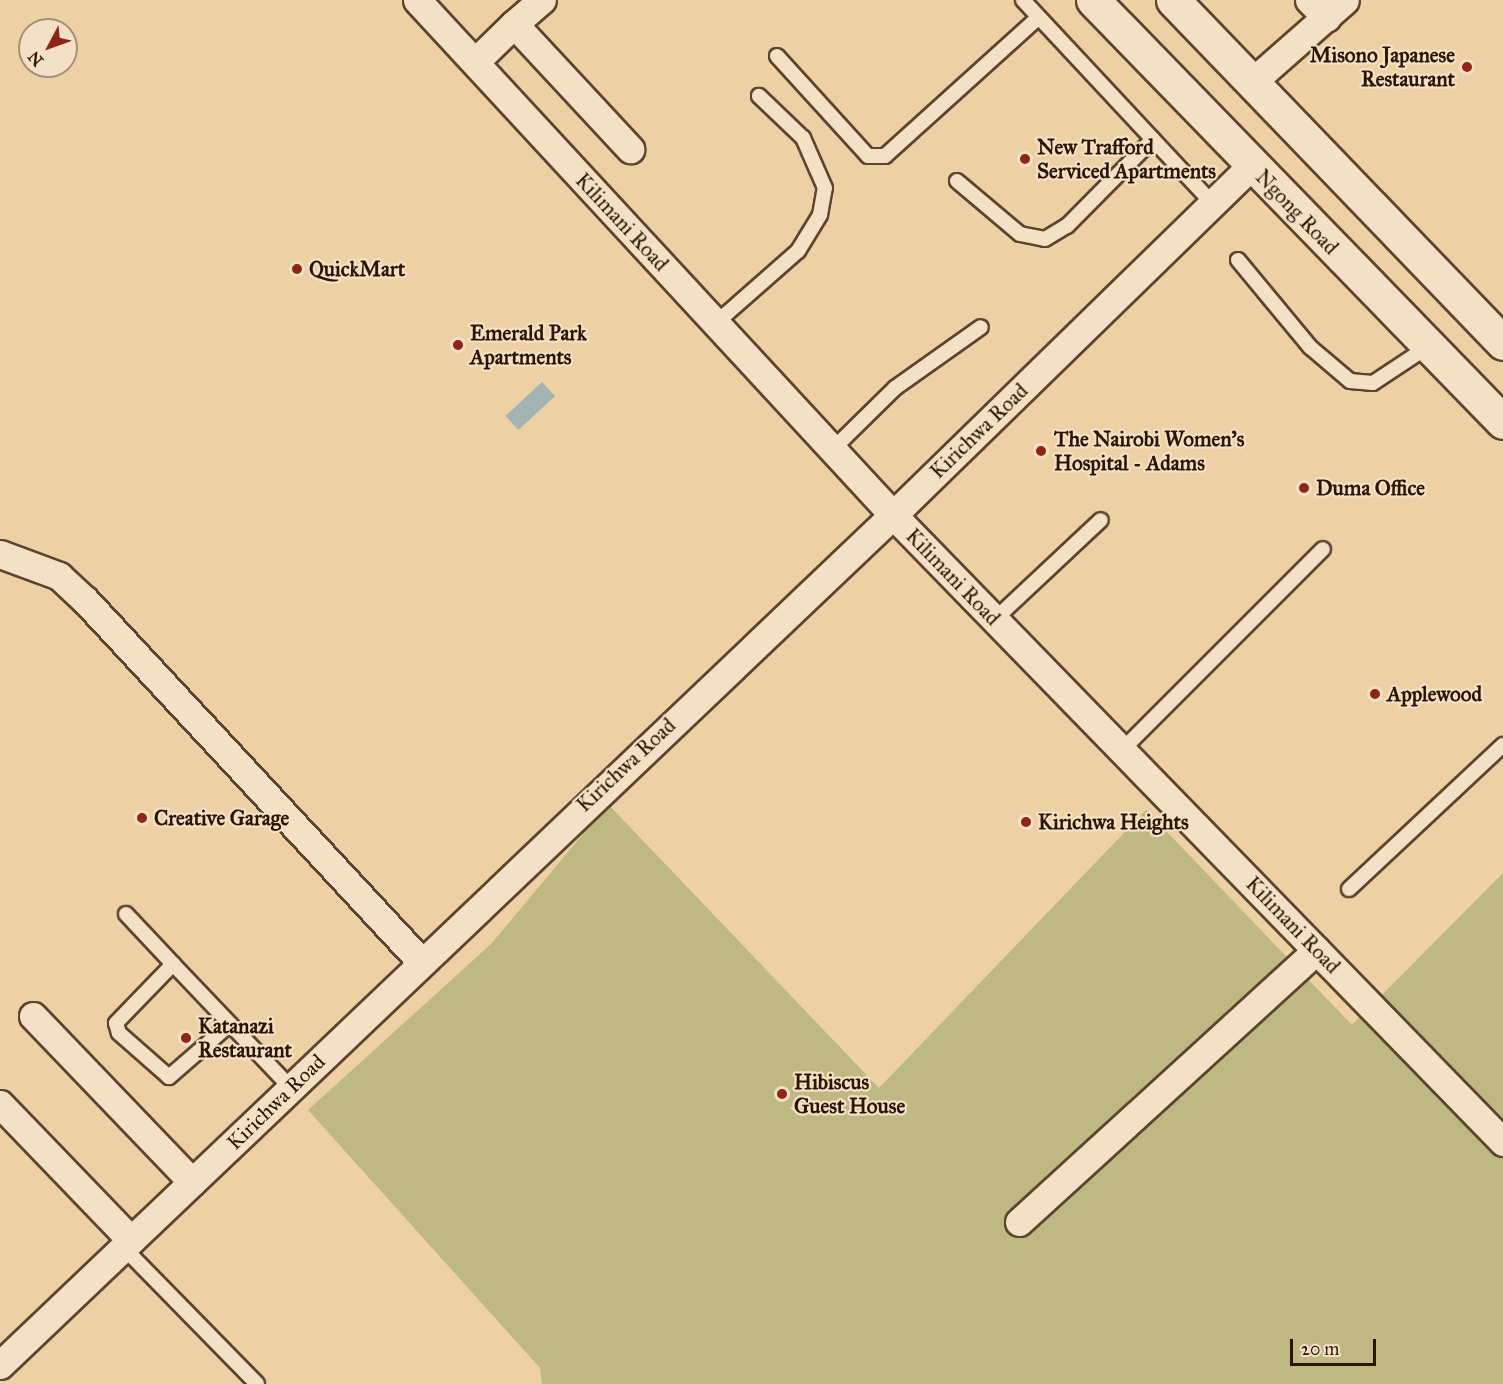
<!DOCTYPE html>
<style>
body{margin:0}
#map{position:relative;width:1503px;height:1384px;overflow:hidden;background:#eed0a5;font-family:"IM FELL Great Primer",serif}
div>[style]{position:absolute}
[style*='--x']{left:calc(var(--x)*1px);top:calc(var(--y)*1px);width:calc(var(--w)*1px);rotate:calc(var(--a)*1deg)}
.green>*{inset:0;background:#beb982}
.water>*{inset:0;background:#a1b3b3;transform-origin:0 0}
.roads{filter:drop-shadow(2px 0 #5d442e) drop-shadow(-2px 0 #5d442e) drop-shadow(0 2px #5d442e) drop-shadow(0 -2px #5d442e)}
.lane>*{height:14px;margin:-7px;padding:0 7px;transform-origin:7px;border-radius:7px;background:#f4e0c4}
.street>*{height:27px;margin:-13.5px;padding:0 13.5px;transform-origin:13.5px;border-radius:13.5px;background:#f4e0c4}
.secondary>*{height:33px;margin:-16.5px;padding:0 16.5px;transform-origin:16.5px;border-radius:16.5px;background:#f4e0c4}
.dots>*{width:16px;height:16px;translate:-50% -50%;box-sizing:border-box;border:3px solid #f4e0c4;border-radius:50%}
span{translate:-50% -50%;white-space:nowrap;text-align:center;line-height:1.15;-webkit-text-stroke:4.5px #f4e0c4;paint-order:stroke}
.poi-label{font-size:21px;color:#2d1506;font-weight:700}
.right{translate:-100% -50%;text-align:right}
.left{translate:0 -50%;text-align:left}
.street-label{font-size:21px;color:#2d1506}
.north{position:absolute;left:18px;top:18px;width:60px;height:60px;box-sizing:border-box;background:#f4e0c4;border:2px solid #a48f78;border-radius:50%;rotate:229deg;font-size:16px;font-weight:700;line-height:24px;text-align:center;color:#2d1506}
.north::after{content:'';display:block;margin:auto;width:21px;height:27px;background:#8f2418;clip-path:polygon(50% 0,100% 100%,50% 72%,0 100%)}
.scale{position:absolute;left:1290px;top:1339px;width:86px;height:27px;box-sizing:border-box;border:3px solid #2d1506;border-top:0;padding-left:8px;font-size:18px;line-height:21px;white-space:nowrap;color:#2d1506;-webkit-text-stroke:4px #f4e0c4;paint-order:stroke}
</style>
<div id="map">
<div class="green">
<i style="clip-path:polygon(608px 804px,879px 1088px,1146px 810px,1352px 1025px,1503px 873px,1503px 1384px,542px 1384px,540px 1368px,308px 1110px,491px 944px)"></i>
</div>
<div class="water">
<i style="left:542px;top:382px;width:19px;height:50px;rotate:47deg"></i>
</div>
<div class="roads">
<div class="lane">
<i style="--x:1023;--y:0;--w:279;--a:47"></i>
<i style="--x:777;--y:56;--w:135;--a:47.7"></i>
<i style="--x:868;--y:156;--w:17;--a:0"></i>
<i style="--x:885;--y:156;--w:207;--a:-42.1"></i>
<i style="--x:957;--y:181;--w:82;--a:40.1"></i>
<i style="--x:1020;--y:234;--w:25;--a:11"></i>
<i style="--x:1045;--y:239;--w:26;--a:-31"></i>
<i style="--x:1067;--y:226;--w:122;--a:-45.3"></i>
<i style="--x:1238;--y:260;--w:113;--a:50.4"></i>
<i style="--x:1310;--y:347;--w:52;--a:40.4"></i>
<i style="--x:1350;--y:381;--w:23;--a:5"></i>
<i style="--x:1373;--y:383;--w:67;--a:-33.5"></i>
<i style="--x:716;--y:323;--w:109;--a:-41.3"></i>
<i style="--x:798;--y:251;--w:42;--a:-58.6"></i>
<i style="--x:820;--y:215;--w:27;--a:-80"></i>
<i style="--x:825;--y:188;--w:55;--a:-113.7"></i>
<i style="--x:803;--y:138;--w:61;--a:-136.3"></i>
<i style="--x:833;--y:449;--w:87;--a:-44.5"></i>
<i style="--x:895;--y:388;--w:105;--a:-35.3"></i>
<i style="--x:994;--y:620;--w:146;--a:-43.1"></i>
<i style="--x:1122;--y:750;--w:284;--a:-45"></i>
<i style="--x:1349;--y:889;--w:211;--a:-43.1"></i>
<i style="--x:126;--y:914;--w:69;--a:46.8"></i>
<i style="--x:230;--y:1024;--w:81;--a:139"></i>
<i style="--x:169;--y:1077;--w:67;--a:-138.7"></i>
<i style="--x:119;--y:1033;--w:10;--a:-107"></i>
<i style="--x:116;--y:1023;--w:82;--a:-46"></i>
<i style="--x:173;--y:964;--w:171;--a:46.4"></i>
<i style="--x:124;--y:1248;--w:190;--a:45.6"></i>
</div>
<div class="street">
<i style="--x:417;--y:0;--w:701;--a:47.25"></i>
<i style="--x:893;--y:515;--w:875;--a:45.79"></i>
<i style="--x:1309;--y:0;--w:25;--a:45"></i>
<i style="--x:514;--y:24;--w:37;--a:-41"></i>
<i style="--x:475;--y:62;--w:54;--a:-44.3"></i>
<i style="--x:514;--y:24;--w:171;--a:47.1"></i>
<i style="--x:1251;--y:83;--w:125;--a:-41.4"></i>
<i style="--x:0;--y:554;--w:63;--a:20.4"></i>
<i style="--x:59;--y:576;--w:35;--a:43"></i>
<i style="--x:85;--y:600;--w:495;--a:47.1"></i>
<i style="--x:33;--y:1016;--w:230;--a:46.2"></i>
<i style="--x:0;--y:1104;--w:189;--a:46.1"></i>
<i style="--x:1019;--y:1222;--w:403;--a:-42.4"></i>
<i style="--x:0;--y:1365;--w:1233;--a:-43.59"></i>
<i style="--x:893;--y:515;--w:501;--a:-44.27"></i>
</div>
<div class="secondary">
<i style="--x:1093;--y:0;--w:588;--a:45.83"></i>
<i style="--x:1173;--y:0;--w:476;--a:46.1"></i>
</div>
</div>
<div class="dots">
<i style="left:1467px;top:67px;background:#8f2418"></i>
<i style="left:1025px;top:159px;background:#8f2418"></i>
<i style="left:297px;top:269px;background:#8f2418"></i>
<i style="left:458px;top:345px;background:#8f2418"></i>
<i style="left:1041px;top:451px;background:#8f2418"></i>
<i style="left:1304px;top:488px;background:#8f2418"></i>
<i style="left:1375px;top:694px;background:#8f2418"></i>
<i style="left:142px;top:818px;background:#8f2418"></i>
<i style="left:1026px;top:822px;background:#8f2418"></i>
<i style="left:186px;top:1038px;background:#8f2418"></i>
<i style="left:782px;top:1094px;background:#8f2418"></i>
</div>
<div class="poi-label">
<span class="right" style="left:1455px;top:67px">Misono Japanese<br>Restaurant</span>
<span class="left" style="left:1037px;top:159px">New Trafford<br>Serviced Apartments</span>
<span class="left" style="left:309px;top:269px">QuickMart</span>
<span class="left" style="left:470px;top:345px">Emerald Park<br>Apartments</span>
<span class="left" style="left:1054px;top:451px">The Nairobi Women's<br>Hospital - Adams</span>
<span class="left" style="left:1316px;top:488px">Duma Office</span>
<span class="left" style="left:1387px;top:694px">Applewood</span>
<span class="left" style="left:154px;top:818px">Creative Garage</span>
<span class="left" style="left:1038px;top:822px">Kirichwa Heights</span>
<span class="left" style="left:198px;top:1038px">Katanazi<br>Restaurant</span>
<span class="left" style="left:794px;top:1094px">Hibiscus<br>Guest House</span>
</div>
<div class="street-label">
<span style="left:1297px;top:212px;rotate:46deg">Ngong Road</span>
<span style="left:622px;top:222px;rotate:47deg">Kilimani Road</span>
<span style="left:979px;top:431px;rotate:-44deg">Kirichwa Road</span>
<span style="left:953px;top:577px;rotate:46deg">Kilimani Road</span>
<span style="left:626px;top:765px;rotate:-43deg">Kirichwa Road</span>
<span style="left:1293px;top:925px;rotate:46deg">Kilimani Road</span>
<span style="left:276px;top:1102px;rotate:-44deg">Kirichwa Road</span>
</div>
<div class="north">N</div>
<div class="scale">20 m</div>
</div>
